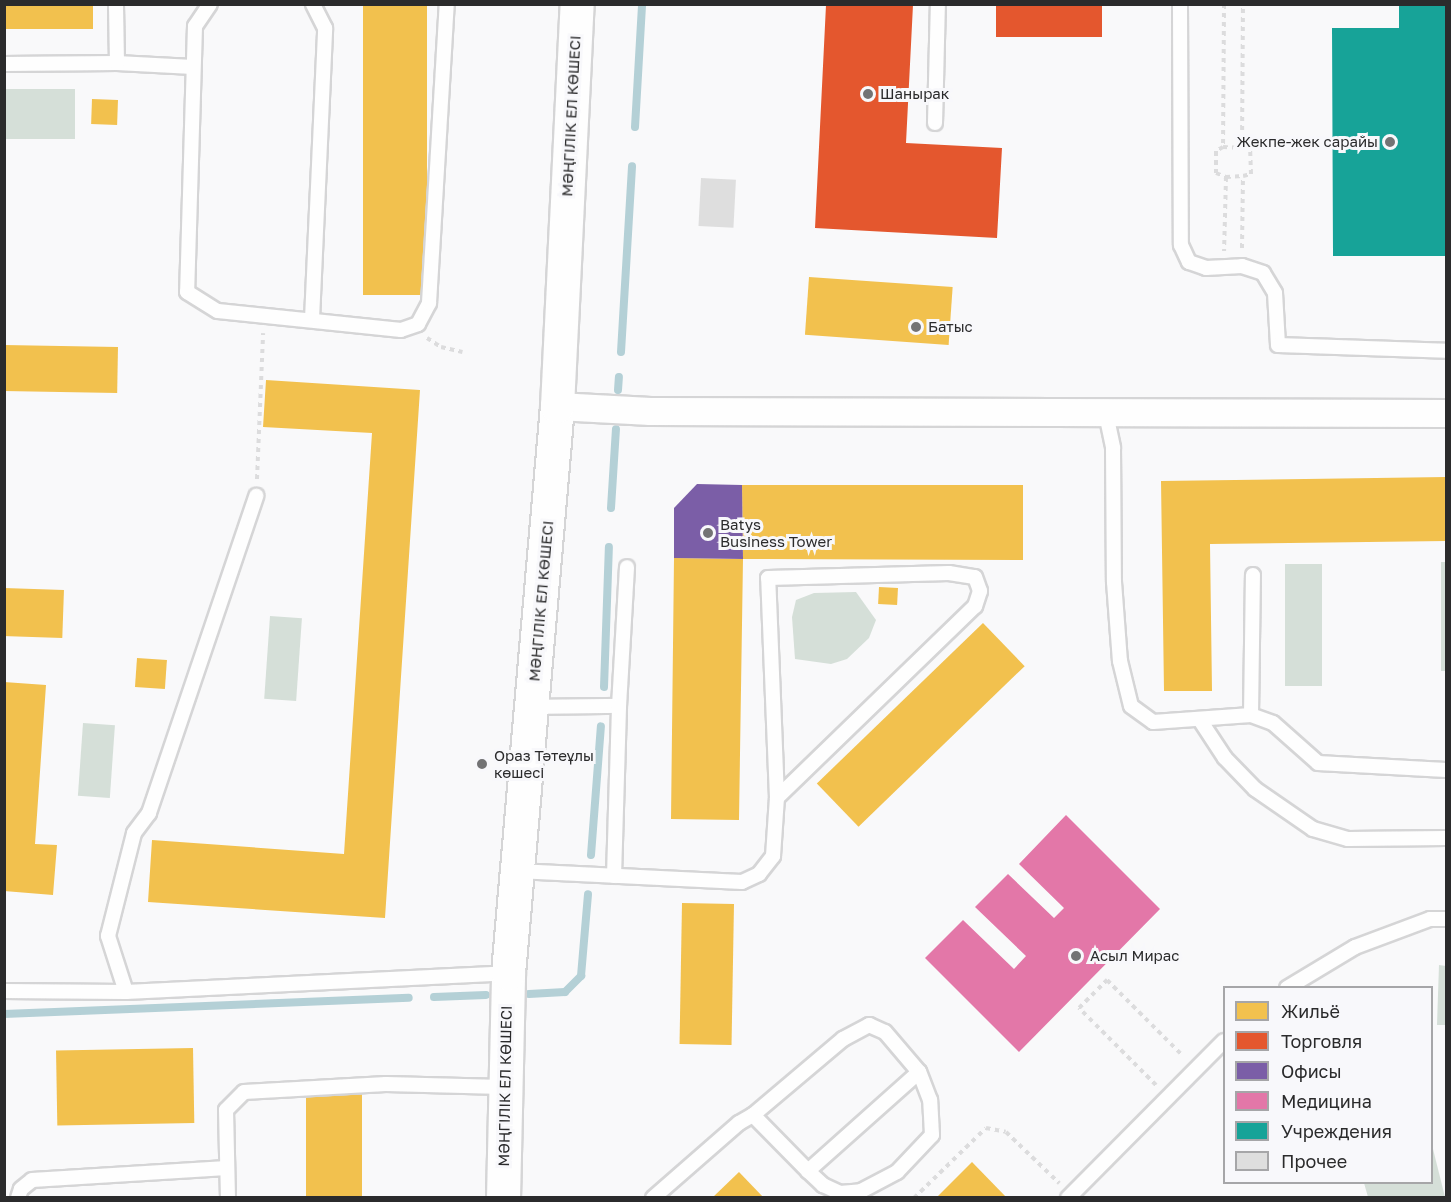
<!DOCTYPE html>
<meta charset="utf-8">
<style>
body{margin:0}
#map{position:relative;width:1451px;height:1202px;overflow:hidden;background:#f9f9fa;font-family:"Golos Text",sans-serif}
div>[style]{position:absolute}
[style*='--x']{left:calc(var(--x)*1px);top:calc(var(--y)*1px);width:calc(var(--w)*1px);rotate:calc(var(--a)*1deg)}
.green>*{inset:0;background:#d5dfd8;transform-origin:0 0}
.homes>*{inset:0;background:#f2c14e;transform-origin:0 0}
.shops>*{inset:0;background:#e4572e;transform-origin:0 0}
.offices>*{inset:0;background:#7b5ea7}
.health>*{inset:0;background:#e377a8}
.public>*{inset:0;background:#17a398}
.stream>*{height:8px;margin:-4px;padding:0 4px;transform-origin:4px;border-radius:4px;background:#b4d0d6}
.building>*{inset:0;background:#dedede;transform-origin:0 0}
.path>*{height:4px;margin-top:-2px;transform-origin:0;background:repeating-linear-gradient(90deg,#dcdcdd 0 4.5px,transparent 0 9px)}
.roads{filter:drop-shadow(2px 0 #d5d5d6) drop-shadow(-2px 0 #d5d5d6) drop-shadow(0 2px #d5d5d6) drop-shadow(0 -2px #d5d5d6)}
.service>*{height:14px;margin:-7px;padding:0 7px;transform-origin:7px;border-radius:7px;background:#fefefe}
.minor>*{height:27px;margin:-13.5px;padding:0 13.5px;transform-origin:13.5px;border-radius:13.5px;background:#fefefe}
.tertiary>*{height:33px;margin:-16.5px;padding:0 16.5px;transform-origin:16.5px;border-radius:16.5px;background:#fefefe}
.dots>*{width:16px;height:16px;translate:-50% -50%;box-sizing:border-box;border:3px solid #f8f8fb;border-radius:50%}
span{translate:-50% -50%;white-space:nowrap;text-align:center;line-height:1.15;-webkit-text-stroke:6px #f8f8fb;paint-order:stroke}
.poi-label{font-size:15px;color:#2b2b2c}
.left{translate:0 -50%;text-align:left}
.right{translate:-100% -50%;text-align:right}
.street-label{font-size:15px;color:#2b2b2c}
.frame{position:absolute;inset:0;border:6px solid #2b2b2c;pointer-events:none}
.legend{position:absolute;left:1223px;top:986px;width:210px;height:198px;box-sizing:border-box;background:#f8f8fb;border:2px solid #a6a6a8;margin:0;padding:8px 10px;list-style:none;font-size:18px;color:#2b2b2c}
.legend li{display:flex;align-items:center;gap:12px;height:30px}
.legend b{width:30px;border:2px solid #a6a6a8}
</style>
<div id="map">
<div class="green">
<i style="left:75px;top:89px;width:50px;height:70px;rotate:90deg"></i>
<i style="left:1441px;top:562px;width:5px;height:109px"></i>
<i style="left:1285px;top:564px;width:37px;height:122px"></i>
<i style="clip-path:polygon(856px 592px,876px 620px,869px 638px,847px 659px,831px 664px,795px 659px,792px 617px,796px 600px,814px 593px)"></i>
<i style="left:270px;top:616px;width:32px;height:83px;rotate:4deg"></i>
<i style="left:83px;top:723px;width:32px;height:73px;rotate:4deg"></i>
<i style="clip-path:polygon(1439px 965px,1446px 966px,1446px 1025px,1437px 1025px)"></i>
<i style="clip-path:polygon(1432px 1145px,1445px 1197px,1368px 1197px,1364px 1183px,1432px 1182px)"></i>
</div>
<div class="homes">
<i style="left:4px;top:4px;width:89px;height:25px"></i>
<i style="left:363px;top:4px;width:64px;height:291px"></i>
<i style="left:92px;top:99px;width:26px;height:25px;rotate:2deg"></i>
<i style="left:809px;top:277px;width:144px;height:58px;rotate:4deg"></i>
<i style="left:4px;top:345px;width:114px;height:46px;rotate:1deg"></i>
<i style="clip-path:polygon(266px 380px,420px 390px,385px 918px,148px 902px,152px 840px,344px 854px,372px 433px,263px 427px)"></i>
<i style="clip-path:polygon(1446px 477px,1446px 541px,1210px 544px,1212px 691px,1164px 691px,1161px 481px)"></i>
<i style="clip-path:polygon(742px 485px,1023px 485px,1023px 560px,743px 559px,739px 820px,671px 819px,674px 558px,743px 559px)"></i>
<i style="left:879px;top:587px;width:19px;height:17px;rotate:3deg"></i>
<i style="left:4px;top:588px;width:60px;height:48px;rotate:2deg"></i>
<i style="left:983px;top:623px;width:60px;height:231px;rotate:46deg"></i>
<i style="left:137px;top:658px;width:30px;height:29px;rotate:4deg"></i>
<i style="clip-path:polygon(4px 682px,46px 685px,35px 844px,57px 845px,53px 895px,4px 891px)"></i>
<i style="left:682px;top:903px;width:52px;height:141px;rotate:1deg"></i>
<i style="left:193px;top:1048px;width:75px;height:137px;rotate:89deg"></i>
<i style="left:306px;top:1089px;width:56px;height:109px"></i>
<i style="clip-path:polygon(972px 1162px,1007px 1198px,936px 1198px)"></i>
<i style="clip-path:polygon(739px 1172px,764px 1198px,712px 1198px)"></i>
</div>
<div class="shops">
<i style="left:996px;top:4px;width:106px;height:33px"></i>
<i style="clip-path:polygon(826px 5px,913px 5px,906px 143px,1002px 148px,997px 238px,815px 228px)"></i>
</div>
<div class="offices">
<i style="clip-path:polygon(697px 484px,742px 485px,743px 559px,674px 558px,674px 508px)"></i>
</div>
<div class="health">
<i style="clip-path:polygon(1066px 815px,1160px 909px,1019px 1052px,925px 958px,963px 920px,1014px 969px,1026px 956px,975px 907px,1008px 874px,1054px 918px,1064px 908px,1019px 864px)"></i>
</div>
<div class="public">
<i style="clip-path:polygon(1399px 6px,1446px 6px,1446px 256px,1333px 256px,1332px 28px,1399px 28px)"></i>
</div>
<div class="stream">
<i style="--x:635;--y:127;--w:123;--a:-86.7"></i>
<i style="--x:621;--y:352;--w:186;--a:-86.6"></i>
<i style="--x:618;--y:390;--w:13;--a:-86"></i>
<i style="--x:611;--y:508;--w:79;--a:-86.4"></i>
<i style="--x:604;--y:687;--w:140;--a:-88"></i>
<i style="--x:591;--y:855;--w:129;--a:-85.6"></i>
<i style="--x:529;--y:994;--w:36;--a:-3"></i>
<i style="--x:565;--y:992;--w:23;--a:-45"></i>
<i style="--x:581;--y:976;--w:82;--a:-85.1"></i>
<i style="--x:434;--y:997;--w:52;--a:-2.2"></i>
<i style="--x:4;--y:1014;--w:405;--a:-2.3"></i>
</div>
<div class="building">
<i style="left:701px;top:178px;width:35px;height:48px;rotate:3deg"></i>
</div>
<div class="path">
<i style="--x:1224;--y:4;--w:143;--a:90.4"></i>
<i style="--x:1223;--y:147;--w:8;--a:150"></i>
<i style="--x:1216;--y:151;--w:22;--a:90"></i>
<i style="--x:1216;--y:173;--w:11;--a:22"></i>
<i style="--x:1226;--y:177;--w:74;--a:91.5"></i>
<i style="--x:1223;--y:147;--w:19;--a:3"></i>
<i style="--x:1226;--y:177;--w:17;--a:-3"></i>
<i style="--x:1242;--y:248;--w:72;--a:-89.2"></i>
<i style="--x:1243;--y:176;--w:8;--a:-14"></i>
<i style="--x:1251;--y:174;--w:26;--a:-92"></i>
<i style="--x:1250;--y:148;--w:8;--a:180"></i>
<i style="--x:1242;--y:148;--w:144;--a:-89.6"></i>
<i style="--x:427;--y:338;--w:17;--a:33"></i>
<i style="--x:441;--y:347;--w:22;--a:13"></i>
<i style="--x:257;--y:479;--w:146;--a:-87.6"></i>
<i style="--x:1156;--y:1085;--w:109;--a:-135"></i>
<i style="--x:1079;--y:1008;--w:40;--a:-45"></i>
<i style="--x:1107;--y:980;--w:107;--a:45"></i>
<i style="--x:914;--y:1198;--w:100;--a:-44.2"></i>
<i style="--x:986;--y:1128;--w:20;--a:11"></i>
<i style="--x:1006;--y:1132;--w:74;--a:43.9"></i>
</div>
<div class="roads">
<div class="service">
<i style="--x:210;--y:4;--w:27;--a:124"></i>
<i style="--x:195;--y:26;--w:266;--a:91.7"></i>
<i style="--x:187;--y:292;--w:36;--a:32"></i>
<i style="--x:218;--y:311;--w:184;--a:5.9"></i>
<i style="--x:401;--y:330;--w:18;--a:-19"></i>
<i style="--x:418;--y:324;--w:24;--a:-62"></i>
<i style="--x:429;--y:303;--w:300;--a:-86.6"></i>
<i style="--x:1180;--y:4;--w:241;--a:89.8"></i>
<i style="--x:1181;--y:245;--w:19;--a:65"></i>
<i style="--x:1189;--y:262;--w:18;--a:19"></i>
<i style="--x:1206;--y:268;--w:36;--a:-3"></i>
<i style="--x:1242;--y:266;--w:22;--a:18"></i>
<i style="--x:1263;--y:273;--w:23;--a:59"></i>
<i style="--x:1275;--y:293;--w:52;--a:86.7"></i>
<i style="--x:1278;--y:345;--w:168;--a:2"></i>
<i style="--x:117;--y:63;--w:76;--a:3"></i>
<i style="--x:4;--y:64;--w:113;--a:-0.5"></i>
<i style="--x:117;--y:63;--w:59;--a:-91"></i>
<i style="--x:935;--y:123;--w:119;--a:-88.6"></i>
<i style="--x:312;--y:319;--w:291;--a:-87.4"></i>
<i style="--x:325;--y:28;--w:27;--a:-117"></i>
<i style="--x:1106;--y:414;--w:35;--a:78"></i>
<i style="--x:1113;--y:448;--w:134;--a:89.6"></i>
<i style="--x:1114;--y:582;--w:79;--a:85.7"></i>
<i style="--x:1120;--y:661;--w:46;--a:76.3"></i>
<i style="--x:1131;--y:706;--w:27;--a:36"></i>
<i style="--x:1153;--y:722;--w:98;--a:-4.1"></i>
<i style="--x:1251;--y:715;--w:23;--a:20"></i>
<i style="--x:1273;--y:723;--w:60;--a:41.6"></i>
<i style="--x:1318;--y:763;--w:128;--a:3.1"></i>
<i style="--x:532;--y:707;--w:87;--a:-0.7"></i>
<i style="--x:619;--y:706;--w:139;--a:-86.7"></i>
<i style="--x:1251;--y:715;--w:140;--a:-89.2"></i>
<i style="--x:1200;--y:720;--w:45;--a:56.7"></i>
<i style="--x:1225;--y:758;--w:43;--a:45.9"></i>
<i style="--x:1255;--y:789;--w:70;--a:34.6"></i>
<i style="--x:1313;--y:829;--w:36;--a:16"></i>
<i style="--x:1348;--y:839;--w:98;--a:-0.6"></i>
<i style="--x:517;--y:871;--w:225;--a:2.8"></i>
<i style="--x:742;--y:882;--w:19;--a:-25"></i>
<i style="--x:759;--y:874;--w:23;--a:-52"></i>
<i style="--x:773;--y:856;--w:58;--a:-86.1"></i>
<i style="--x:777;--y:798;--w:220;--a:-92.3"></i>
<i style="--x:768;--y:578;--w:181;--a:-1.6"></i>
<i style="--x:949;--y:573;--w:26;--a:9"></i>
<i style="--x:975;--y:577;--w:15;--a:70"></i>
<i style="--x:980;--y:591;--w:16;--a:108"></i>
<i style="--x:975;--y:606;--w:276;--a:135.9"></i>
<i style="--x:614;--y:876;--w:170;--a:-88.3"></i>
<i style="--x:1287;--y:988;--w:79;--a:-31.1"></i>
<i style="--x:1355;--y:947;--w:80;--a:-20.5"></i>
<i style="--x:1430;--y:919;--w:16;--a:0"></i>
<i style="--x:4;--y:991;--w:122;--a:0.5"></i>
<i style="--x:126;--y:992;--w:382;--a:-2.8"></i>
<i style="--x:126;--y:992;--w:59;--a:-107.8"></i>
<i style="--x:108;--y:936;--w:106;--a:-75.8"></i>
<i style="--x:134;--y:833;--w:25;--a:-53"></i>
<i style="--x:149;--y:813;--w:335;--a:-71.3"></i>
<i style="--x:753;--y:1115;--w:118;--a:-40.2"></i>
<i style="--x:843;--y:1039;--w:30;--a:-28"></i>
<i style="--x:869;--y:1025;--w:17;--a:24"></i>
<i style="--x:885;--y:1032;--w:52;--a:49.6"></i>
<i style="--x:18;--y:1198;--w:9;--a:-72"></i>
<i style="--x:21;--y:1189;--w:14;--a:-39"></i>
<i style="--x:32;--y:1180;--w:195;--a:-3.5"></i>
<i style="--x:228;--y:1198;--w:88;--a:-91.3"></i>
<i style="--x:226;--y:1110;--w:25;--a:-45"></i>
<i style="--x:244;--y:1092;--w:142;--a:-3.2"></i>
<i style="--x:386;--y:1084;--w:117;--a:1.5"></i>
<i style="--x:653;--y:1198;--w:114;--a:-41.1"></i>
<i style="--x:739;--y:1123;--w:16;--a:-30"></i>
<i style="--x:753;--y:1115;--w:78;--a:45.5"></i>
<i style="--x:808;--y:1171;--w:21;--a:43"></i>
<i style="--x:823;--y:1185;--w:19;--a:25"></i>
<i style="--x:840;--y:1193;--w:21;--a:-5"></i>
<i style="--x:861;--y:1191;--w:41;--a:-27.8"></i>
<i style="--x:897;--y:1172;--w:51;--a:-46.6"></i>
<i style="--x:932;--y:1135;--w:35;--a:-93"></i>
<i style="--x:930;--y:1100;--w:30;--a:-111"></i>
<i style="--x:919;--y:1072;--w:149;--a:138.3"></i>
<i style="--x:1068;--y:1198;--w:221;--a:-45.2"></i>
</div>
<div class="minor">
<i style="--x:557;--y:406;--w:93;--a:3.1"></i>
<i style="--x:650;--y:411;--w:796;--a:0.14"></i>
</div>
<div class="tertiary">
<i style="--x:503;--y:1198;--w:225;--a:-88.7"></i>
<i style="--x:508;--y:973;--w:569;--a:-85.06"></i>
<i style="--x:557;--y:406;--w:402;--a:-87.2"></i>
</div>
</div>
<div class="dots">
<i style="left:868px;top:94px;background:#737374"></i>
<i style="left:1390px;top:142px;background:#737374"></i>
<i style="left:916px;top:327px;background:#737374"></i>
<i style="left:708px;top:533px;background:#737374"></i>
<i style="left:482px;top:764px;background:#737374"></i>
<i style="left:1076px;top:956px;background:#737374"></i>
</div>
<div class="poi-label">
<span class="left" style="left:880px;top:94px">Шанырак</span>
<span class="right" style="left:1378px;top:142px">Жекпе-жек сарайы</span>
<span class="left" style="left:928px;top:327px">Батыс</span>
<span class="left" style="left:720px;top:533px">Batys<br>Business Tower</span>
<span class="left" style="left:494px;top:764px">Ораз Тәтеұлы<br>көшесі</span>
<span class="left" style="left:1090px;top:956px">Асыл Мирас</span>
</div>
<div class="street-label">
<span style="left:571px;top:116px;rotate:-87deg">МӘҢГІЛІК ЕЛ КӨШЕСІ</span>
<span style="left:541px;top:601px;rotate:-85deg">МӘҢГІЛІК ЕЛ КӨШЕСІ</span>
<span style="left:505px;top:1086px;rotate:-89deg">МӘҢГІЛІК ЕЛ КӨШЕСІ</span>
</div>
<div class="frame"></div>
<ul class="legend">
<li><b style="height:16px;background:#f2c14e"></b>Жильё</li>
<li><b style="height:16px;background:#e4572e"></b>Торговля</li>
<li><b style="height:16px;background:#7b5ea7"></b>Офисы</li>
<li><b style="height:16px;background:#e377a8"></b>Медицина</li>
<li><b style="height:16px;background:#17a398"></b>Учреждения</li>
<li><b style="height:16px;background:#dedede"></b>Прочее</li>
</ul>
</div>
